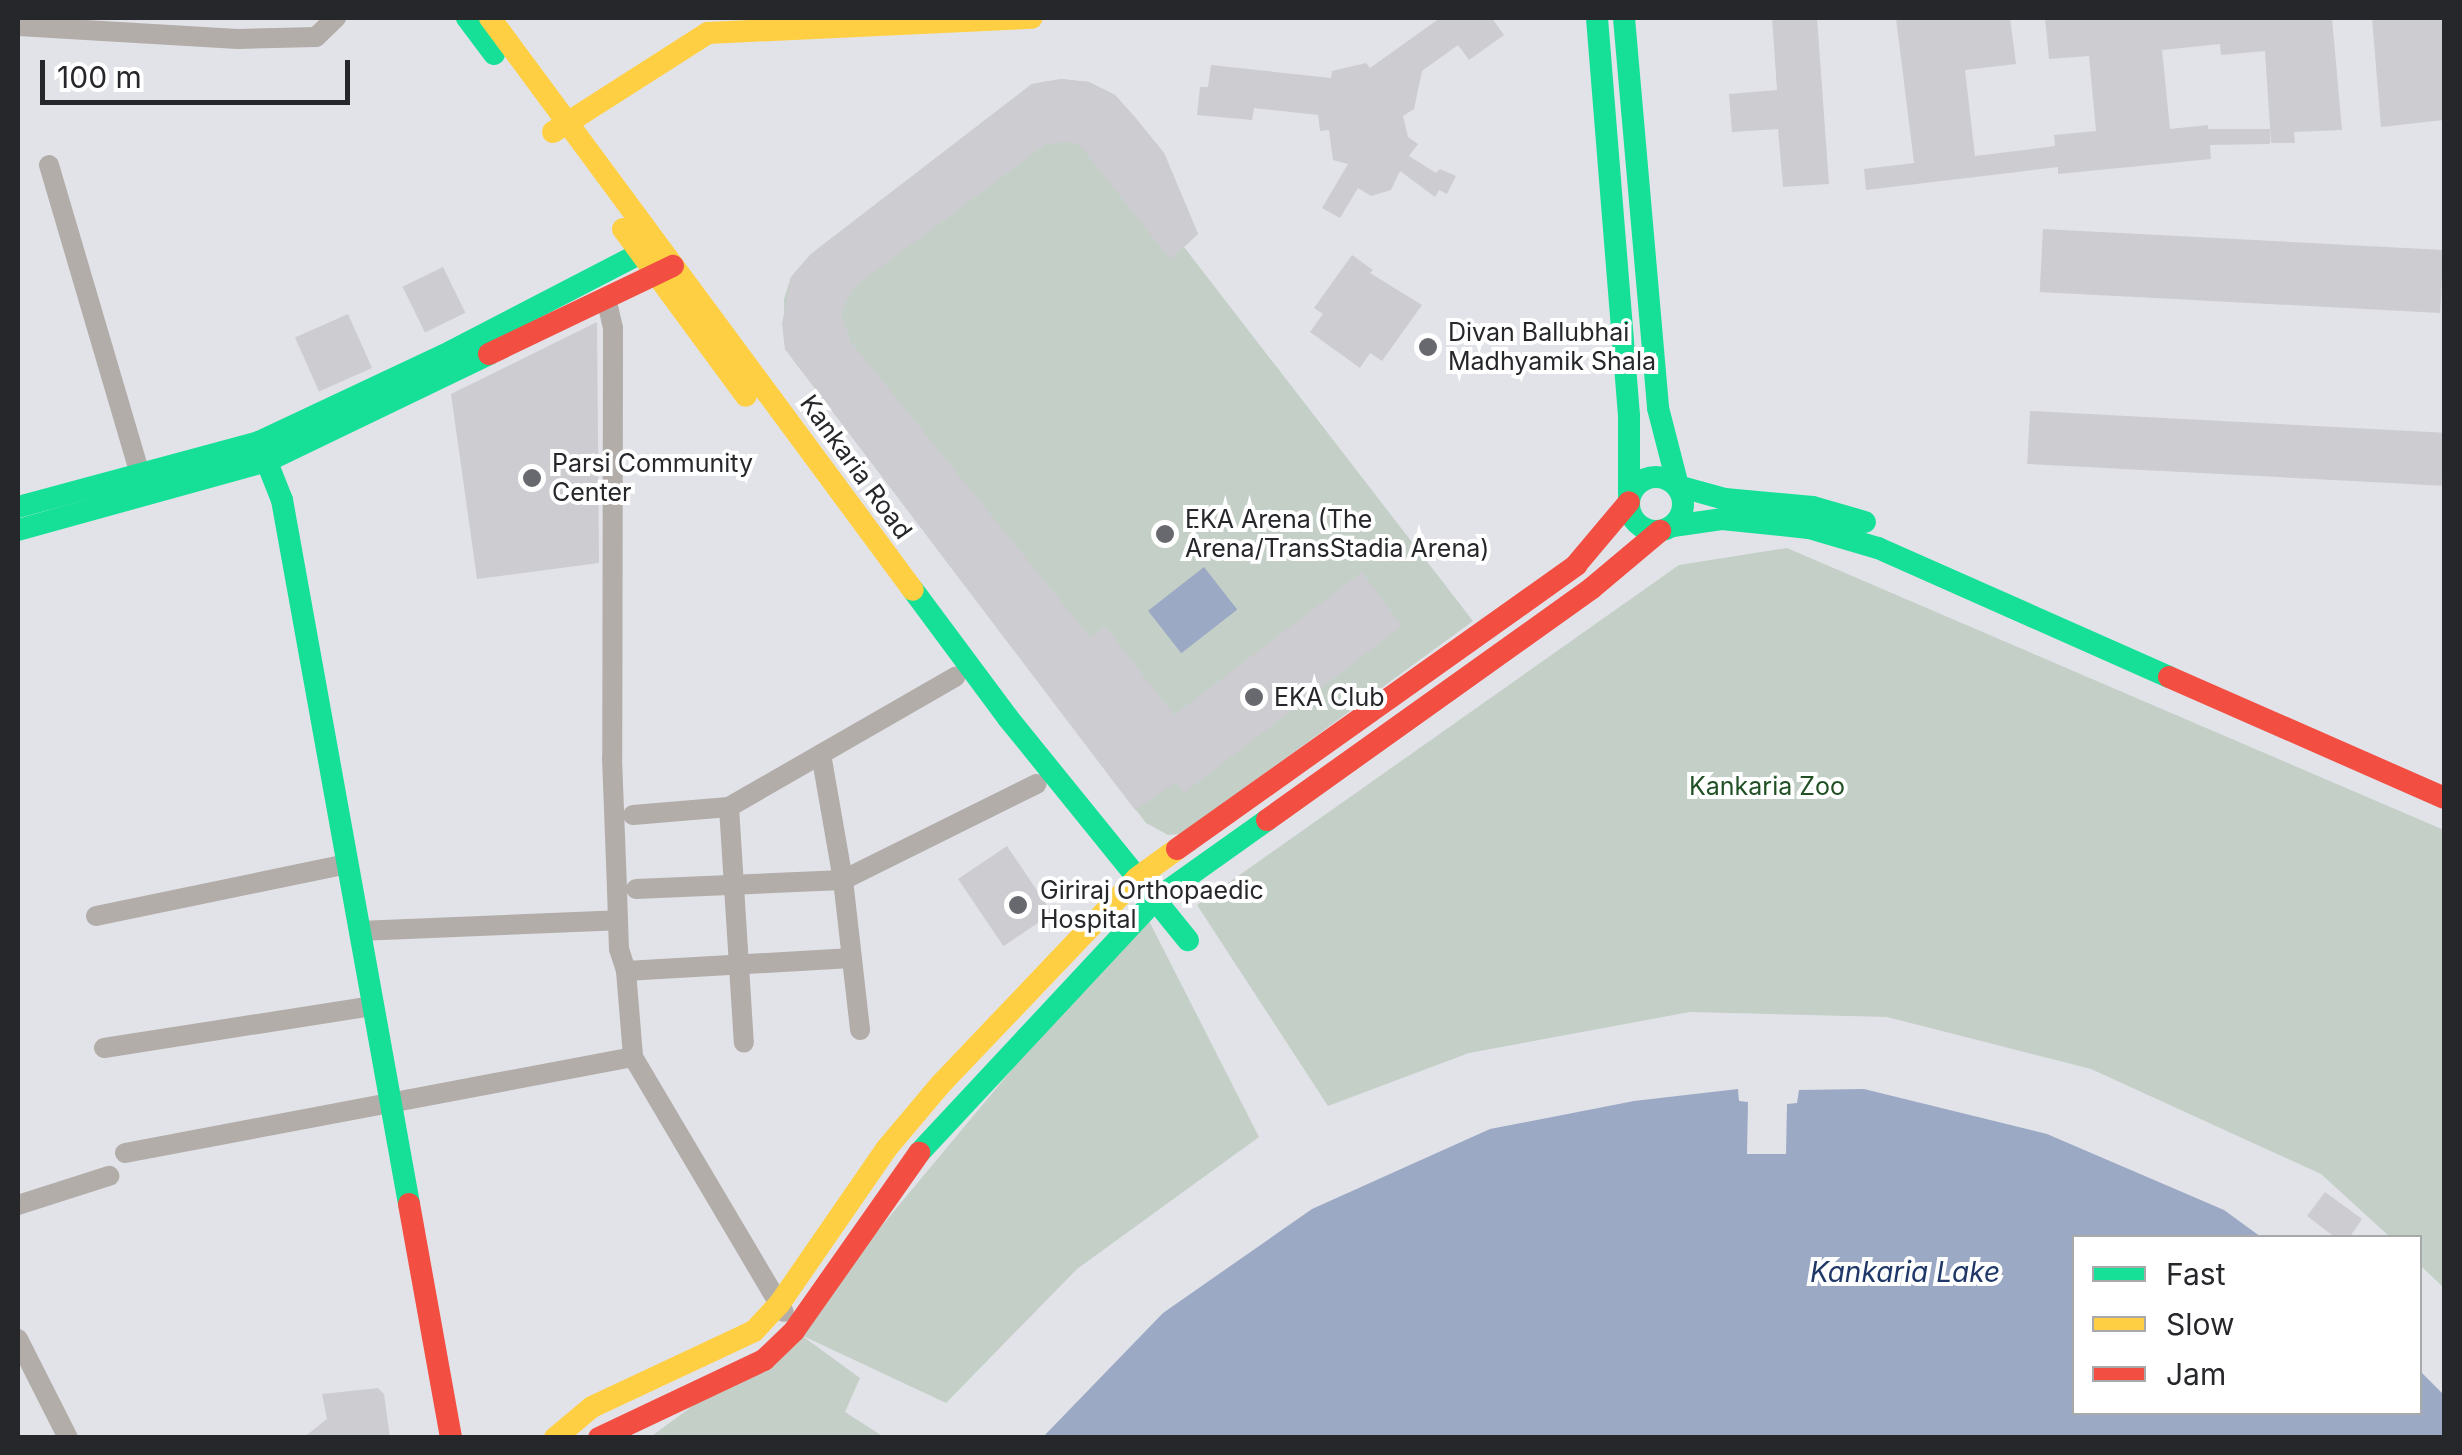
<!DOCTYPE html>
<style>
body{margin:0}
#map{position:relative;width:2462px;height:1455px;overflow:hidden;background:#e2e3e9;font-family:Inter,sans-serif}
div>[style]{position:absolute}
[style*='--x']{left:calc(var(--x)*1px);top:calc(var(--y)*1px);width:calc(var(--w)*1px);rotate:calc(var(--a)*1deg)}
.green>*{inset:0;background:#c4d0c7}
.water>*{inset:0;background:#9ba9c4;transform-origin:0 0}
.building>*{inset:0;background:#ccccd1;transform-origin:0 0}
.street>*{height:20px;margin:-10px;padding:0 10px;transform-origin:10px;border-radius:10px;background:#b2ada9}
.fast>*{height:22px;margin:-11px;padding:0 11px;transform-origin:11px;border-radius:11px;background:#16e098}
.fast>.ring{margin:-11px;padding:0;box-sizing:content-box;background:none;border:22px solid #16e098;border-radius:50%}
.slow>*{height:22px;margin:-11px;padding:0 11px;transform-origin:11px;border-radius:11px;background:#ffcf43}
.jam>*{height:22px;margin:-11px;padding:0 11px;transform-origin:11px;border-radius:11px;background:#f24e42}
.dots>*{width:28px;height:28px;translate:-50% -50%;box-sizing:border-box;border:5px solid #fff;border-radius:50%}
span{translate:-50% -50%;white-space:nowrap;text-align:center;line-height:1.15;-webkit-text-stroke:8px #fff;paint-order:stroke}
.poi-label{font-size:25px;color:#26272b}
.left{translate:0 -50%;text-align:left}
.street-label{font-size:25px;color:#26272b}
.park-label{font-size:25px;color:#205024}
.water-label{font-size:28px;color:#1f3868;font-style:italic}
.frame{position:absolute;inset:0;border:20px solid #26272b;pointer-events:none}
.legend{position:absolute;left:2072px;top:1235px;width:350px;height:180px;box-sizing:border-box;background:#fff;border:2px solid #a8a9aa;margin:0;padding:12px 18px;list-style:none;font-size:30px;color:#26272b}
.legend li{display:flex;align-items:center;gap:20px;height:50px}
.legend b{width:50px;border:2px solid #a8a9aa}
.scale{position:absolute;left:40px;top:60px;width:310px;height:45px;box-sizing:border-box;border:5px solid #26272b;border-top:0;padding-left:12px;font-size:30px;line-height:35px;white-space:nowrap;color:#26272b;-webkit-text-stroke:8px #fff;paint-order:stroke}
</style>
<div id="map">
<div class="green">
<i style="clip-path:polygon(1061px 79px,1089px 82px,1115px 95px,1164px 153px,1198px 234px,1184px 247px,1473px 621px,1182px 834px,1168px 835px,1146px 823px,785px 349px,784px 299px,791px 277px,811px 254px,1032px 84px)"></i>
<i style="clip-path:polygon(1787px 548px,2444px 830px,2444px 1288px,2420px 1265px,2420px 1238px,2390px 1237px,2321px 1174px,2091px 1069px,1887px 1017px,1690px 1012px,1469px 1053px,1328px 1106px,1197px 905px,1679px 565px)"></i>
<i style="clip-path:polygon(1144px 911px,1259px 1137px,1077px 1269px,946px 1403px,801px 1335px,860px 1378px,845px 1412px,884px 1437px,649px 1438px,794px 1331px)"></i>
</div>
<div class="water">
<i style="left:1204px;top:567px;width:54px;height:71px;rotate:52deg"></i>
<i style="clip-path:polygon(1738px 1089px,1739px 1101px,1748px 1102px,1747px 1154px,1786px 1154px,1787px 1104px,1797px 1103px,1799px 1090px,1864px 1089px,2047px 1134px,2224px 1210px,2261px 1237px,2074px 1238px,2074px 1412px,2420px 1412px,2420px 1371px,2444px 1395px,2444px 1437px,1043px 1437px,1163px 1313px,1312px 1209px,1490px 1129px,1634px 1101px)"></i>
</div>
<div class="building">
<i style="clip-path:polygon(1440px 18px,1492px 18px,1504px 35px,1469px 60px,1458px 45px,1422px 71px,1414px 109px,1403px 116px,1408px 137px,1418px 144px,1409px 156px,1436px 173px,1440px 169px,1456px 176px,1447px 194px,1439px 190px,1435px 197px,1400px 171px,1391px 190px,1371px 196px,1358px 188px,1340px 218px,1322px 208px,1348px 164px,1333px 160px,1329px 130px,1320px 131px,1318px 115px,1254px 108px,1252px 120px,1197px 115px,1200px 87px,1208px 87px,1211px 65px,1331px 78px,1332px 71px,1366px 63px,1370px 68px)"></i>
<i style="clip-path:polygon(1772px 18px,1817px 18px,1829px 184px,1783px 187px,1778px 129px,1732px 132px,1729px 94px,1777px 90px)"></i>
<i style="clip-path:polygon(1896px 18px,2010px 18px,2016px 64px,1965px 70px,1975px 156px,2055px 146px,2054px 135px,2096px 131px,2089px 56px,2049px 59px,2045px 18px,2332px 18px,2342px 130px,2294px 132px,2295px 143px,2271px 143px,2265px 51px,2221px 55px,2220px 44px,2162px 50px,2170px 129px,2208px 125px,2208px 129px,2270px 129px,2270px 144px,2210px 145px,2211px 159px,2058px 174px,2058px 167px,1866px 190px,1864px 169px,1914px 163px)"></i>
<i style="clip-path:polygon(2372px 18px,2444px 18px,2444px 120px,2381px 127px)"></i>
<i style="clip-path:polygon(1061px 79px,1089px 82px,1115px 95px,1135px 117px,1164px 153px,1198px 234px,1170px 259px,1082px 148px,1073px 142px,1046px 144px,853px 288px,841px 313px,851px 342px,1090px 637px,1105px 626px,1174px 715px,1362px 572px,1402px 626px,1184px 793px,1176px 782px,1135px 810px,785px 349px,782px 324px,791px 277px,811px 254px,1032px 84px)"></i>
<i style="left:2043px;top:229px;width:401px;height:63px;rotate:3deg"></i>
<i style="clip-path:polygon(1352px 255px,1373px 270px,1370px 273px,1422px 305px,1382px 361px,1370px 353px,1360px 368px,1310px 332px,1323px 314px,1314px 308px)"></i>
<i style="left:443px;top:267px;width:51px;height:45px;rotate:64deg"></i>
<i style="left:348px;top:314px;width:59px;height:58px;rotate:66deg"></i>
<i style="clip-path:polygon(597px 322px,599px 563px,477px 579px,451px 394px)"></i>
<i style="left:2030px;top:411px;width:415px;height:53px;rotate:3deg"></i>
<i style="left:1007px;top:846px;width:81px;height:59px;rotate:56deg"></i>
<i style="clip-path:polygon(2325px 1192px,2362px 1219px,2349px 1238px,2336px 1238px,2307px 1216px)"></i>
<i style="clip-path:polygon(378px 1388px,384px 1394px,390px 1438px,303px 1438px,327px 1419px,322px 1394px)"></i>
</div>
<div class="street">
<i style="--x:18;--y:26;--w:220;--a:3.4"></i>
<i style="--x:238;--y:39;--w:78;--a:-1.5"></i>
<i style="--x:316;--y:37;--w:28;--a:-44"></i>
<i style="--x:49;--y:165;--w:323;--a:73.6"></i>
<i style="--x:607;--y:302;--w:27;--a:77"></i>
<i style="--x:613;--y:328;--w:430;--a:90.1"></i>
<i style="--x:612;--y:758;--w:132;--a:87.8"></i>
<i style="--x:617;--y:890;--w:59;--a:88.1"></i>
<i style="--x:619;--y:949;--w:23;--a:72"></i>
<i style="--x:626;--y:971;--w:86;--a:85.3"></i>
<i style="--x:633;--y:1057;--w:296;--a:59.4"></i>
<i style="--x:821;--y:754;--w:128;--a:80.1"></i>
<i style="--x:843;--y:880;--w:151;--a:83.5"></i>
<i style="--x:729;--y:807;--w:236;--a:86.4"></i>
<i style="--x:633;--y:815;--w:96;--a:-4.8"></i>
<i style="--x:729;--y:807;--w:261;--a:-29.9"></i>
<i style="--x:636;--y:889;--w:207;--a:-2.5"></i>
<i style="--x:843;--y:880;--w:216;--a:-26.4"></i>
<i style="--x:96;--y:916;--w:257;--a:-11.7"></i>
<i style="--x:359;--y:931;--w:259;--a:-2.4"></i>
<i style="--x:626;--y:971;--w:226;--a:-3.3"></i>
<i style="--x:104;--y:1048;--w:271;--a:-8.9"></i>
<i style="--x:125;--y:1153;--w:517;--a:-10.7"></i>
<i style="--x:18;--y:1205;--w:96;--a:-17.7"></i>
<i style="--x:18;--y:1339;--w:111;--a:63.2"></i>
</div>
<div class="fast">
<i style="--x:467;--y:18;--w:45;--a:53.1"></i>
<i style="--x:1597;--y:18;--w:399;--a:85.4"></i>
<i style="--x:1629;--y:416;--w:86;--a:90"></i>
<i style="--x:1624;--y:18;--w:391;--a:85"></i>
<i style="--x:1658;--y:408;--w:81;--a:75.6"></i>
<i style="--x:259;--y:442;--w:62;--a:68.4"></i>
<i style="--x:282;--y:500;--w:715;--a:79.77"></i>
<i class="ring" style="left:1629px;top:477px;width:32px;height:32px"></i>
<i style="--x:1678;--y:486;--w:49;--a:15.5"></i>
<i style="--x:1725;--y:499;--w:88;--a:5.2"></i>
<i style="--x:1813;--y:507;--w:54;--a:16.1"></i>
<i style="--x:18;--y:507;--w:250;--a:-15.1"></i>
<i style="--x:259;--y:442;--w:211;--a:-25.2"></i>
<i style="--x:450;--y:352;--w:232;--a:-27.4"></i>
<i style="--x:1673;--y:526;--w:49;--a:-8.1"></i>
<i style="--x:1722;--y:519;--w:87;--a:5.9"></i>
<i style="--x:1809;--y:528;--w:72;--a:16.2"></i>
<i style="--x:1878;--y:548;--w:318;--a:23.9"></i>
<i style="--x:18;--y:530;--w:258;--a:-15.5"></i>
<i style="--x:267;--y:461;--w:246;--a:-25.7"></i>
<i style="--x:913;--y:590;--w:159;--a:53.4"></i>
<i style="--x:1008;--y:718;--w:286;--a:51"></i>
<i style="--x:919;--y:1153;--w:347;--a:-47"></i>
<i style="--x:1156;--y:899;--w:136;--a:-35.4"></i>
</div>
<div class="slow">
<i style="--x:490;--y:18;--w:711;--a:53.52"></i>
<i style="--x:553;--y:132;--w:184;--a:-32.6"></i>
<i style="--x:708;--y:33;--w:324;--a:-2.7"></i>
<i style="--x:623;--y:229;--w:207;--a:53.6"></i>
<i style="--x:555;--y:1438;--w:48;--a:-40"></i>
<i style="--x:592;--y:1407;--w:179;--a:-25.1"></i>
<i style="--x:754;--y:1331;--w:38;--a:-47"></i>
<i style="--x:780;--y:1303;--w:188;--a:-55.4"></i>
<i style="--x:887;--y:1148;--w:82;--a:-49.9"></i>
<i style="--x:940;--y:1085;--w:286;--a:-46.4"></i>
<i style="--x:1137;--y:878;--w:49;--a:-35.9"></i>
</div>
<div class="jam">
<i style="--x:489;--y:354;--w:204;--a:-25.6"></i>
<i style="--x:2169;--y:677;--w:300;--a:23.7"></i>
<i style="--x:1267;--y:820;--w:399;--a:-35.5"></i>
<i style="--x:1592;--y:588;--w:89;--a:-40"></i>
<i style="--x:1177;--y:849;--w:490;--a:-35.4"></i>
<i style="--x:1576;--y:565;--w:82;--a:-49.9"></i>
<i style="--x:409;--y:1204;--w:238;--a:79.8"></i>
<i style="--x:599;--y:1438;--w:183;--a:-25.3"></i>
<i style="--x:764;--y:1360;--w:42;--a:-44"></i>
<i style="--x:794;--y:1331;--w:218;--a:-54.9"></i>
</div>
<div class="dots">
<i style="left:1428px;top:347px;background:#68696e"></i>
<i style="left:532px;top:478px;background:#68696e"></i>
<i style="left:1165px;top:534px;background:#68696e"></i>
<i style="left:1254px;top:697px;background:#68696e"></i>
<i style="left:1018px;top:905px;background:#68696e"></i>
</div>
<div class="poi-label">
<span class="left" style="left:1448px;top:347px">Divan Ballubhai<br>Madhyamik Shala</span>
<span class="left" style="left:552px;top:478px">Parsi Community<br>Center</span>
<span class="left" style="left:1185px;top:534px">EKA Arena (The<br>Arena/TransStadia Arena)</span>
<span class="left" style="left:1274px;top:697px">EKA Club</span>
<span class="left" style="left:1040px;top:905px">Giriraj Orthopaedic<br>Hospital</span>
</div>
<div class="street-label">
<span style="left:856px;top:467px;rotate:54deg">Kankaria Road</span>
</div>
<div class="park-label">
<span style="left:1767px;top:786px">Kankaria Zoo</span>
</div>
<div class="water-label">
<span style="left:1905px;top:1272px">Kankaria Lake</span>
</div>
<div class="frame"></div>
<ul class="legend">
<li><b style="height:12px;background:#16e098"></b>Fast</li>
<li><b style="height:12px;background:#ffcf43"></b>Slow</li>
<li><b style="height:12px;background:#f24e42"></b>Jam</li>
</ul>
<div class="scale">100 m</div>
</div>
